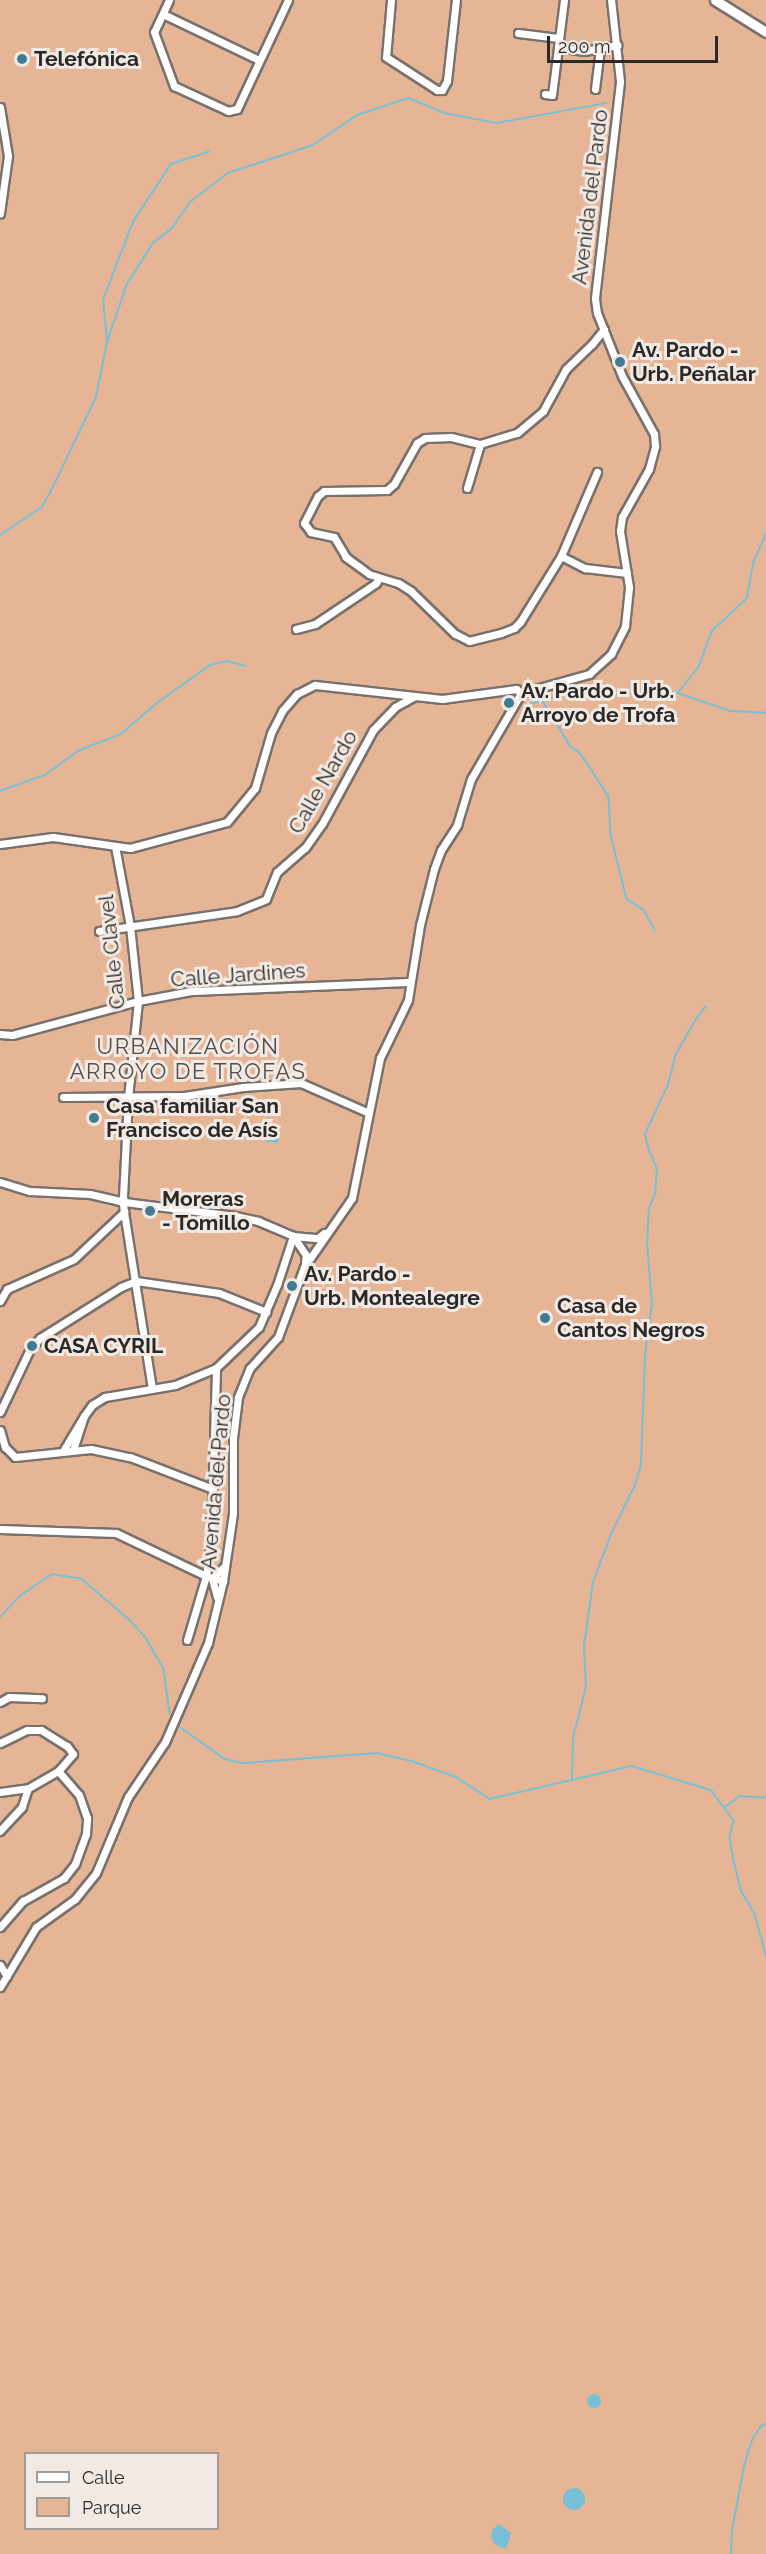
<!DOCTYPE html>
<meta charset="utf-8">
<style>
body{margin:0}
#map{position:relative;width:766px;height:2554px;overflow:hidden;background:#f1e9e4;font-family:Raleway,sans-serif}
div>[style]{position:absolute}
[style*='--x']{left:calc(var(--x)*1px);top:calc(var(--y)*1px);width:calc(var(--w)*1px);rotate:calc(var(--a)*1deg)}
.green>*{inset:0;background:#e6b596}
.water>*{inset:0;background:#77c0d6;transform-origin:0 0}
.round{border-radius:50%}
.stream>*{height:1.5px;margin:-0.75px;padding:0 0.75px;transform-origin:0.75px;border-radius:0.75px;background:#77c0d6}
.roads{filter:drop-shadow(2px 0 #78716d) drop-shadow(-2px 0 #78716d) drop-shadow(0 2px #78716d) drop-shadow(0 -2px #78716d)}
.street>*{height:7px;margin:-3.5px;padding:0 3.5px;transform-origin:3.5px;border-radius:3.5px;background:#fff}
.secondary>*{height:9px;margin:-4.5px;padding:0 4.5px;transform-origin:4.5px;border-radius:4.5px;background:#fff}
.dots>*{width:16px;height:16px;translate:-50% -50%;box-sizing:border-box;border:3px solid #f1e9e4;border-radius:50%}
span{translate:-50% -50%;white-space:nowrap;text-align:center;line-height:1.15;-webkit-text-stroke:6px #f1e9e4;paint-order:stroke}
.poi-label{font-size:21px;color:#2b2826;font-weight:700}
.left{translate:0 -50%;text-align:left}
.street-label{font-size:21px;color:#2b2826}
.neighbourhood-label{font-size:22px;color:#544d49;letter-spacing:1.5px}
.legend{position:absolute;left:24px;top:2452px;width:195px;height:78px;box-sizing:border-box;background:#f1e9e4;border:2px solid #a29c98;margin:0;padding:8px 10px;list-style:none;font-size:18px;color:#2b2826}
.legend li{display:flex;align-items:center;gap:12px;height:30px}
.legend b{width:30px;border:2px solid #a29c98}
.scale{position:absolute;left:547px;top:36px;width:171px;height:27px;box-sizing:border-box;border:3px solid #2b2826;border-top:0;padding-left:8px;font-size:18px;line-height:21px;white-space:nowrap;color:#2b2826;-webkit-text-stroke:4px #f1e9e4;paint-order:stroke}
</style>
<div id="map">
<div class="green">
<i style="clip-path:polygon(evenodd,0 0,766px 0,766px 2554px,0 2554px,0 0,26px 2454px,218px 2454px,218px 2528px,26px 2528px,26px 2454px)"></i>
</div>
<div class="water">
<i style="left:264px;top:1131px;width:16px;height:9px;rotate:14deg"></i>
<i class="round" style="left:587px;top:2394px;width:14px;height:14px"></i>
<i class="round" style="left:563px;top:2488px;width:22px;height:22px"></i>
<i style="clip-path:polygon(499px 2524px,511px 2533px,506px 2549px,495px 2545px,491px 2537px,492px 2530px)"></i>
</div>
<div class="stream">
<i style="--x:107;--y:340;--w:40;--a:-95.7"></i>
<i style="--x:103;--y:300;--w:84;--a:-69"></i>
<i style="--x:133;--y:222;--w:69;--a:-56.8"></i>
<i style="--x:171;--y:164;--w:40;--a:-18"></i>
<i style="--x:0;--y:535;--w:50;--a:-33.7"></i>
<i style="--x:42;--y:507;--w:21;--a:-61"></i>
<i style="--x:52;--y:489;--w:102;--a:-64.4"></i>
<i style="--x:96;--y:397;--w:56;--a:-78.7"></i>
<i style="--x:107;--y:342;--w:61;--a:-71"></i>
<i style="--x:127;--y:284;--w:49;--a:-57.6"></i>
<i style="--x:153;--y:243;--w:24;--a:-38"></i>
<i style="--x:172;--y:228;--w:32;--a:-55"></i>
<i style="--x:190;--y:202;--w:48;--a:-37.3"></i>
<i style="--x:228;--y:173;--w:89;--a:-18.2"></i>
<i style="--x:313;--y:145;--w:53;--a:-34.3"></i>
<i style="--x:357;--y:115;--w:55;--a:-18.1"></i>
<i style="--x:409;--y:98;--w:38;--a:23"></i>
<i style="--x:444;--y:113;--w:54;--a:10.7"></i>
<i style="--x:497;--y:123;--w:111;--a:-10.4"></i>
<i style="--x:678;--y:693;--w:34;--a:-52"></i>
<i style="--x:699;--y:666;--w:37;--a:-70"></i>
<i style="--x:712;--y:631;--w:48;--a:-43.3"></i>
<i style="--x:747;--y:598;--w:36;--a:-80"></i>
<i style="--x:753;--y:563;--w:32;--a:-66"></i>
<i style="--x:543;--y:701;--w:54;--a:58.7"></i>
<i style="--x:571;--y:747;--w:8;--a:30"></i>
<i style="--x:578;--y:751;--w:13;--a:51"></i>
<i style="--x:586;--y:761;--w:43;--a:57.4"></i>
<i style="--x:609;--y:797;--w:38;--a:87"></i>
<i style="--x:611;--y:835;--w:66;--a:76"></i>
<i style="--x:627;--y:899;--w:20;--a:33"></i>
<i style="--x:644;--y:910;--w:23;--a:61"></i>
<i style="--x:531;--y:704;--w:36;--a:-16"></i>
<i style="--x:566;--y:694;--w:53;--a:2.2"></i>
<i style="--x:619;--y:696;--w:32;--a:-11"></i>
<i style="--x:650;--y:690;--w:28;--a:6"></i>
<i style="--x:678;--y:693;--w:56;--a:18.8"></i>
<i style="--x:731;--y:711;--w:35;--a:3"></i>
<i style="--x:0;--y:791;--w:48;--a:-19.6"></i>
<i style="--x:45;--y:775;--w:41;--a:-36"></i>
<i style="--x:78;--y:751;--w:46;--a:-21.6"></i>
<i style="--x:121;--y:734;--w:48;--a:-40.7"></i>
<i style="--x:157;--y:703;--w:65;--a:-35.6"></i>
<i style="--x:210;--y:665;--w:18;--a:-13"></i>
<i style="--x:228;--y:661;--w:18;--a:16"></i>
<i style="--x:0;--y:1617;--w:30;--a:-46"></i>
<i style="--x:21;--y:1595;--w:37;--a:-34"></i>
<i style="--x:52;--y:1574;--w:30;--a:9"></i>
<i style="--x:82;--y:1579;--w:63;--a:40.5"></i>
<i style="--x:130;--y:1620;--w:24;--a:48"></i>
<i style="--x:146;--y:1638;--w:36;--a:60"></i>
<i style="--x:164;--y:1669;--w:45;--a:82.4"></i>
<i style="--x:180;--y:1727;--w:55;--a:35.4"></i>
<i style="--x:225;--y:1759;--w:18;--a:13"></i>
<i style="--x:243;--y:1763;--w:134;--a:-4.3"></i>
<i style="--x:377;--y:1753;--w:36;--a:13"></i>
<i style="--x:412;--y:1761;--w:47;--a:20"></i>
<i style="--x:456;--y:1777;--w:40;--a:32.9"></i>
<i style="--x:490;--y:1799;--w:146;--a:-13.1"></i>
<i style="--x:632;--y:1766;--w:83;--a:16.9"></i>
<i style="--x:711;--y:1790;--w:39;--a:53"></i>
<i style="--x:734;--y:1821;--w:16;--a:104"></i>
<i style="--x:730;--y:1837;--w:24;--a:81"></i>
<i style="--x:734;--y:1861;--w:30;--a:76"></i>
<i style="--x:741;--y:1890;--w:28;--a:60"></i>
<i style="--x:755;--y:1914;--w:42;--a:75"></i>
<i style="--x:572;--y:1779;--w:41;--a:-88.6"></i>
<i style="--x:573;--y:1738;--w:53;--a:-75.7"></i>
<i style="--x:586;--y:1687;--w:41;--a:-92.8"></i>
<i style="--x:584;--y:1646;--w:65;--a:-82"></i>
<i style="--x:593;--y:1582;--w:53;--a:-69.2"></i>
<i style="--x:612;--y:1532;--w:52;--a:-63.9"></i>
<i style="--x:635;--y:1485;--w:21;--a:-73"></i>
<i style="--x:641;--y:1465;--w:110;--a:-87.9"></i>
<i style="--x:645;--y:1355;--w:52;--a:-82.3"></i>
<i style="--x:652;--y:1303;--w:59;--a:-94.8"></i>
<i style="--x:647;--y:1244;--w:35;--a:-87"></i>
<i style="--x:649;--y:1209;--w:17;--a:-69"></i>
<i style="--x:655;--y:1193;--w:24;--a:-85"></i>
<i style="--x:657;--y:1169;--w:23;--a:-113"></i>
<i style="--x:648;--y:1148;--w:14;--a:-102"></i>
<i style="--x:645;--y:1134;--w:54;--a:-64.9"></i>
<i style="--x:668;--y:1085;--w:30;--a:-76"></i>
<i style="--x:675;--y:1056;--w:43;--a:-60.4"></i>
<i style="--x:696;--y:1019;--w:16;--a:-52"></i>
<i style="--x:725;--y:1807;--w:19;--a:-36"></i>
<i style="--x:740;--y:1796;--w:26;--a:4"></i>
<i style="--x:731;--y:2554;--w:24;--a:-88"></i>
<i style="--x:732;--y:2530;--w:69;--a:-79.2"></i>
<i style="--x:745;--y:2462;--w:23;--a:-72"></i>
<i style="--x:752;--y:2440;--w:17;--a:-57"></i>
<i style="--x:761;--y:2426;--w:5;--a:-22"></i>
</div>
<div class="roads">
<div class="street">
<i style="--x:169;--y:0;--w:35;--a:115"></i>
<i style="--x:154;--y:32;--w:58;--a:69.7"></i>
<i style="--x:174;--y:86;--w:60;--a:24.8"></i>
<i style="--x:228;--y:111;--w:9;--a:-13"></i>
<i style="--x:237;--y:109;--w:120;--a:-64.9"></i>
<i style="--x:391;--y:0;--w:57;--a:95"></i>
<i style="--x:386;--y:57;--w:61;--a:32.9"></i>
<i style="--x:437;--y:90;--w:5;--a:0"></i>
<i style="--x:442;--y:90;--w:10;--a:-61"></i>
<i style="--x:447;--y:81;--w:81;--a:-83.7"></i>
<i style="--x:163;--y:14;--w:106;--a:25.6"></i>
<i style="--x:518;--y:33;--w:41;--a:7"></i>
<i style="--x:558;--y:47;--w:26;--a:9"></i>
<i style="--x:584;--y:51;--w:34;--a:-10"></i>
<i style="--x:595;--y:89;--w:41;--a:-83"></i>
<i style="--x:545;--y:94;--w:7;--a:8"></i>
<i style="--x:552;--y:95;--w:96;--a:-82.8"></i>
<i style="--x:0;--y:107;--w:50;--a:80.7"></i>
<i style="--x:8;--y:156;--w:58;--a:98"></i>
<i style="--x:597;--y:472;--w:91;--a:113.2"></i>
<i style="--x:561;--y:556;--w:78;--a:121.8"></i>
<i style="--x:520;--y:622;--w:8;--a:135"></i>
<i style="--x:514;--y:628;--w:14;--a:159"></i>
<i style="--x:501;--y:633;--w:33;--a:166"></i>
<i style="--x:469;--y:641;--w:16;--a:-153"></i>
<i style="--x:455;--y:634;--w:62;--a:-135.7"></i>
<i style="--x:411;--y:591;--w:15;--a:-148"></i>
<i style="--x:398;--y:583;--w:30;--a:-163"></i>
<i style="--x:369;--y:574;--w:29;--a:-144"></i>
<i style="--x:346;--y:557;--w:23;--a:-121"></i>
<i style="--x:334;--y:537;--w:24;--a:-168"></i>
<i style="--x:311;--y:532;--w:11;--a:-128"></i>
<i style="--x:304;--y:523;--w:30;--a:-63"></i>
<i style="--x:318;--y:496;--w:8;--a:-40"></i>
<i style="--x:324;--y:491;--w:63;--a:-0.9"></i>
<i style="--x:387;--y:490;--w:9;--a:-41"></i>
<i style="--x:394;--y:484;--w:47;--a:-60.7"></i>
<i style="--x:417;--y:443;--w:9;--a:-32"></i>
<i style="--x:425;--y:438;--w:26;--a:-2"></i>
<i style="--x:451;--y:437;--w:30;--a:14"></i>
<i style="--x:480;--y:444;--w:39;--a:-17"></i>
<i style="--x:517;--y:433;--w:34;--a:-40"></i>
<i style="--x:543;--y:411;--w:48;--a:-61.3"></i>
<i style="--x:566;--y:369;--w:36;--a:-44"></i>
<i style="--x:592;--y:344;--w:19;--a:-51"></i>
<i style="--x:467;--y:488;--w:46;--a:-73.5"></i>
<i style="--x:561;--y:556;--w:27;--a:27"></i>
<i style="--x:585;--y:568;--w:42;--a:6.8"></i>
<i style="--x:296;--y:629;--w:20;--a:-15"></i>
<i style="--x:315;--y:624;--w:73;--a:-33.9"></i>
<i style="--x:376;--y:583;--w:6;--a:-59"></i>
<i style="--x:0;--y:844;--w:53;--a:-7.5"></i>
<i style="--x:53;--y:837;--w:78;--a:8.1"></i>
<i style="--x:130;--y:848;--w:100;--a:-15"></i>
<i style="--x:227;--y:822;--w:44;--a:-50.5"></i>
<i style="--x:255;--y:788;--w:57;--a:-73.8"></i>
<i style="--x:271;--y:733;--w:25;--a:-63"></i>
<i style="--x:282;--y:711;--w:23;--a:-49"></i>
<i style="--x:297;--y:694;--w:20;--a:-27"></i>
<i style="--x:315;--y:685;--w:128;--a:6.3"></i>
<i style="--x:442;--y:699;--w:75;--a:-7.7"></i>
<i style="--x:516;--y:689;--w:6;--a:39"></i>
<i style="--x:115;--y:846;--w:81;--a:79.4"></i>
<i style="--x:130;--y:926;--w:75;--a:83.9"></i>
<i style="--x:138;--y:1001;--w:98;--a:95.9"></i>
<i style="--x:128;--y:1098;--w:100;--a:92.9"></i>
<i style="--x:99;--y:931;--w:139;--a:-8.2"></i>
<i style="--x:237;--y:911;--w:31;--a:-22"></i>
<i style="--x:266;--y:899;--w:29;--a:-68"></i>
<i style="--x:277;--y:872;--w:37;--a:-41"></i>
<i style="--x:305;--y:848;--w:29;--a:-55"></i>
<i style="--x:322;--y:824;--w:107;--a:-61.5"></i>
<i style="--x:373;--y:730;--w:32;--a:-46"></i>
<i style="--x:395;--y:707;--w:21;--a:-29"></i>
<i style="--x:0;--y:1034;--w:12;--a:5"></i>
<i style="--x:12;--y:1035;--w:131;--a:-15.1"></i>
<i style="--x:138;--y:1001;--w:54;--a:-10.7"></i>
<i style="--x:191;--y:991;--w:219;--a:-2.4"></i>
<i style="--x:63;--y:1097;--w:121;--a:-0.5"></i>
<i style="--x:184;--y:1096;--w:60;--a:-8.7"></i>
<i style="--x:243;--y:1087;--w:58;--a:-3.9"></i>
<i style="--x:301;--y:1083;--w:74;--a:23.8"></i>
<i style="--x:0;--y:1182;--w:31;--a:17"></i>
<i style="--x:30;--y:1191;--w:60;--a:2.9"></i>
<i style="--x:90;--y:1194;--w:31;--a:13"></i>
<i style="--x:120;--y:1201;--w:4;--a:-45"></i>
<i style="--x:123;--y:1198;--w:4;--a:63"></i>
<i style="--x:125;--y:1202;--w:15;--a:8"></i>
<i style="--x:140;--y:1204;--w:96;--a:7.2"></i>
<i style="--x:235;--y:1216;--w:24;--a:12"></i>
<i style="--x:258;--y:1221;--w:38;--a:23"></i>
<i style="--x:293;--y:1236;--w:25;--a:5"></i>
<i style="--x:318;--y:1238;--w:8;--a:-40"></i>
<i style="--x:124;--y:1212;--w:179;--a:81"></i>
<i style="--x:293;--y:1236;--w:23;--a:56"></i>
<i style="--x:306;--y:1255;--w:7;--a:98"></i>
<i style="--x:0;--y:1301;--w:14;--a:-60"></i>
<i style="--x:7;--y:1289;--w:73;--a:-24.1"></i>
<i style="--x:74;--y:1259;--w:69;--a:-43.2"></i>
<i style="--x:124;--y:1212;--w:8;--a:-97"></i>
<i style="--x:0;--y:1412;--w:70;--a:-64.5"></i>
<i style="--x:30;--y:1349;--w:15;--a:-48"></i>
<i style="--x:40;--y:1338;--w:96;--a:-32.2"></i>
<i style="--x:121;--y:1287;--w:16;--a:-22"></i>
<i style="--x:136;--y:1281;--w:84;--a:8.2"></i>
<i style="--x:219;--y:1293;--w:51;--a:22"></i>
<i style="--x:84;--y:1416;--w:14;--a:-54"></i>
<i style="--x:92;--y:1405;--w:15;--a:-32"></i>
<i style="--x:105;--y:1397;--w:71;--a:-9.7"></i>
<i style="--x:175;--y:1385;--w:44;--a:-22.5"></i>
<i style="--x:0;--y:1430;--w:18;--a:74"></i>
<i style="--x:5;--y:1447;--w:14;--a:45"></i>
<i style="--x:15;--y:1457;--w:76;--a:-6"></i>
<i style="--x:91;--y:1449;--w:40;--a:12"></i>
<i style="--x:130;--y:1457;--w:89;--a:21.1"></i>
<i style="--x:63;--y:1451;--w:41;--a:-59"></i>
<i style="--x:84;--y:1416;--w:36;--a:108"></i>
<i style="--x:0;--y:1529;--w:116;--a:2"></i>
<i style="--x:116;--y:1533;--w:100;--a:25.5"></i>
<i style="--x:206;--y:1576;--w:18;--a:16"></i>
<i style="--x:217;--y:1597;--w:20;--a:-105"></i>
<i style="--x:212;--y:1578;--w:16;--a:-43"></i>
<i style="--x:187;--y:1640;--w:67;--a:-73.5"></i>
<i style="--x:206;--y:1576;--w:37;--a:-82"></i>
<i style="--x:211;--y:1539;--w:171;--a:-88.3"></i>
<i style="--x:216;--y:1368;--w:59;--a:-43.6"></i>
<i style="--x:259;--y:1327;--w:46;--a:-66.8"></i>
<i style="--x:277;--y:1285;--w:52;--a:-71.9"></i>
<i style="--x:0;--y:1702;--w:10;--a:-29"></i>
<i style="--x:9;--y:1697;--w:33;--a:2"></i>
<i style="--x:0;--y:1743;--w:30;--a:-26"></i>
<i style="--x:27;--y:1730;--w:14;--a:0"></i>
<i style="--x:41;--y:1730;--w:31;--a:32"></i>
<i style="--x:67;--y:1746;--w:10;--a:53"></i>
<i style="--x:73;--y:1754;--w:23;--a:131"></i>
<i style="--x:58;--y:1771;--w:34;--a:150"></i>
<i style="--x:28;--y:1788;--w:20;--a:108"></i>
<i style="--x:22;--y:1807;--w:33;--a:133"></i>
<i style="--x:0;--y:1792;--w:28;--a:-8"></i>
<i style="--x:0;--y:1927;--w:35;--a:-49"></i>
<i style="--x:23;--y:1901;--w:47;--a:-29.3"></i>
<i style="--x:64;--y:1878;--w:18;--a:-52"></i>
<i style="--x:75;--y:1864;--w:32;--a:-70"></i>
<i style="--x:86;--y:1834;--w:16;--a:-86"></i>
<i style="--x:87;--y:1818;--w:24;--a:-109"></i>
<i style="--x:79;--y:1795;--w:32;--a:-131"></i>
<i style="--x:0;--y:1965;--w:13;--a:58"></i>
<i style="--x:0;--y:1987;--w:70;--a:-59"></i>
<i style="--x:36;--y:1927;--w:48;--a:-35.7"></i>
<i style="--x:75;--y:1899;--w:33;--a:-51"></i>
<i style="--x:96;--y:1873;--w:82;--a:-67.2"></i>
<i style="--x:128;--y:1797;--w:66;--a:-56.1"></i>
<i style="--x:165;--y:1742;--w:108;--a:-66.5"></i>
<i style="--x:208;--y:1643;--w:64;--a:-76.4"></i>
<i style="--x:223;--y:1581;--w:69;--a:-81.6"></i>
<i style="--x:233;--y:1513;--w:75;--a:-90"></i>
<i style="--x:233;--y:1438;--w:41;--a:-83"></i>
<i style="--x:238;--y:1397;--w:31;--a:-68"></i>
<i style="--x:250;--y:1368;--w:42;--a:-47.9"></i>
<i style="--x:278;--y:1337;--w:75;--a:-69.6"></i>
<i style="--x:304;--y:1267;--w:84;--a:-55.2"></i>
<i style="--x:352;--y:1198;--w:143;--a:-78.7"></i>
<i style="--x:380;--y:1058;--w:64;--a:-64.2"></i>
<i style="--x:408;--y:1000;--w:76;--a:-80.9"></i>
<i style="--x:420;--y:925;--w:58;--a:-76"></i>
<i style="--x:434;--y:869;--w:20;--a:-70"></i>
<i style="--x:441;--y:850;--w:30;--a:-57"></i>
<i style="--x:457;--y:825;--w:48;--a:-73.1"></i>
<i style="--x:471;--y:779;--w:99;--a:-59.8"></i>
<i style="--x:521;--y:693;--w:71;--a:-15.6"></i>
<i style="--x:589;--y:674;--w:30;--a:-42"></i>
<i style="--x:611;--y:654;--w:31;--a:-63"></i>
<i style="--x:625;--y:626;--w:39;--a:-84"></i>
<i style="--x:629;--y:587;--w:57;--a:-99.1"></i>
<i style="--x:620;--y:531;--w:14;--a:-82"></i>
<i style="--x:622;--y:517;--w:55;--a:-60.6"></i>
<i style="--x:649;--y:469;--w:24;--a:-75"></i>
<i style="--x:655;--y:446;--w:12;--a:-95"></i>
<i style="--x:654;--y:434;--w:66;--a:-118.9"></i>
<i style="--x:622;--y:376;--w:68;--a:-111.6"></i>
<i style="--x:597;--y:313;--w:15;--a:-98"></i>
<i style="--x:595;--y:298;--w:218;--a:-83.4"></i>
<i style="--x:620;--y:81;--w:81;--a:-96.3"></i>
</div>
<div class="secondary">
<i style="--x:715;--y:0;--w:60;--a:32.1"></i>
</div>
</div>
<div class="dots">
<i style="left:22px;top:59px;background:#3f7b92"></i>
<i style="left:620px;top:362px;background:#3f7b92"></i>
<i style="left:509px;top:703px;background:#3f7b92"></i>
<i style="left:94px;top:1118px;background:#3f7b92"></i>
<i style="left:150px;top:1211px;background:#3f7b92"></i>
<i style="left:292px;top:1286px;background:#3f7b92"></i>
<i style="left:545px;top:1318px;background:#3f7b92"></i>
<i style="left:32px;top:1346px;background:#3f7b92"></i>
</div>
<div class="poi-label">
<span class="left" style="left:34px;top:59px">Telefónica</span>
<span class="left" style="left:632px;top:362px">Av. Pardo -<br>Urb. Peñalar</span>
<span class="left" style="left:521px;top:703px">Av. Pardo - Urb.<br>Arroyo de Trofa</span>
<span class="left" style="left:106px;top:1118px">Casa familiar San<br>Francisco de Asís</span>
<span class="left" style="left:162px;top:1211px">Moreras<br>- Tomillo</span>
<span class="left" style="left:304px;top:1286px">Av. Pardo -<br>Urb. Montealegre</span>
<span class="left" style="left:557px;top:1318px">Casa de<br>Cantos Negros</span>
<span class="left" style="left:44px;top:1346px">CASA CYRIL</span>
</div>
<div class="street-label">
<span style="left:590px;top:197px;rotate:-83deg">Avenida del Pardo</span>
<span style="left:323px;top:782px;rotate:-60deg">Calle Nardo</span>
<span style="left:112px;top:952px;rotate:-96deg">Calle Clavel</span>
<span style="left:238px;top:975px;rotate:-4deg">Calle Jardines</span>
<span style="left:216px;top:1482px;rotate:-85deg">Avenida del Pardo</span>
</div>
<div class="neighbourhood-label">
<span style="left:188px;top:1059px">URBANIZACIÓN<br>ARROYO DE TROFAS</span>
</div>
<ul class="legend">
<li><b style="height:8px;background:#fff"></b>Calle</li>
<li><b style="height:16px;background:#e6b596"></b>Parque</li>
</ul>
<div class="scale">200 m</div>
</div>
